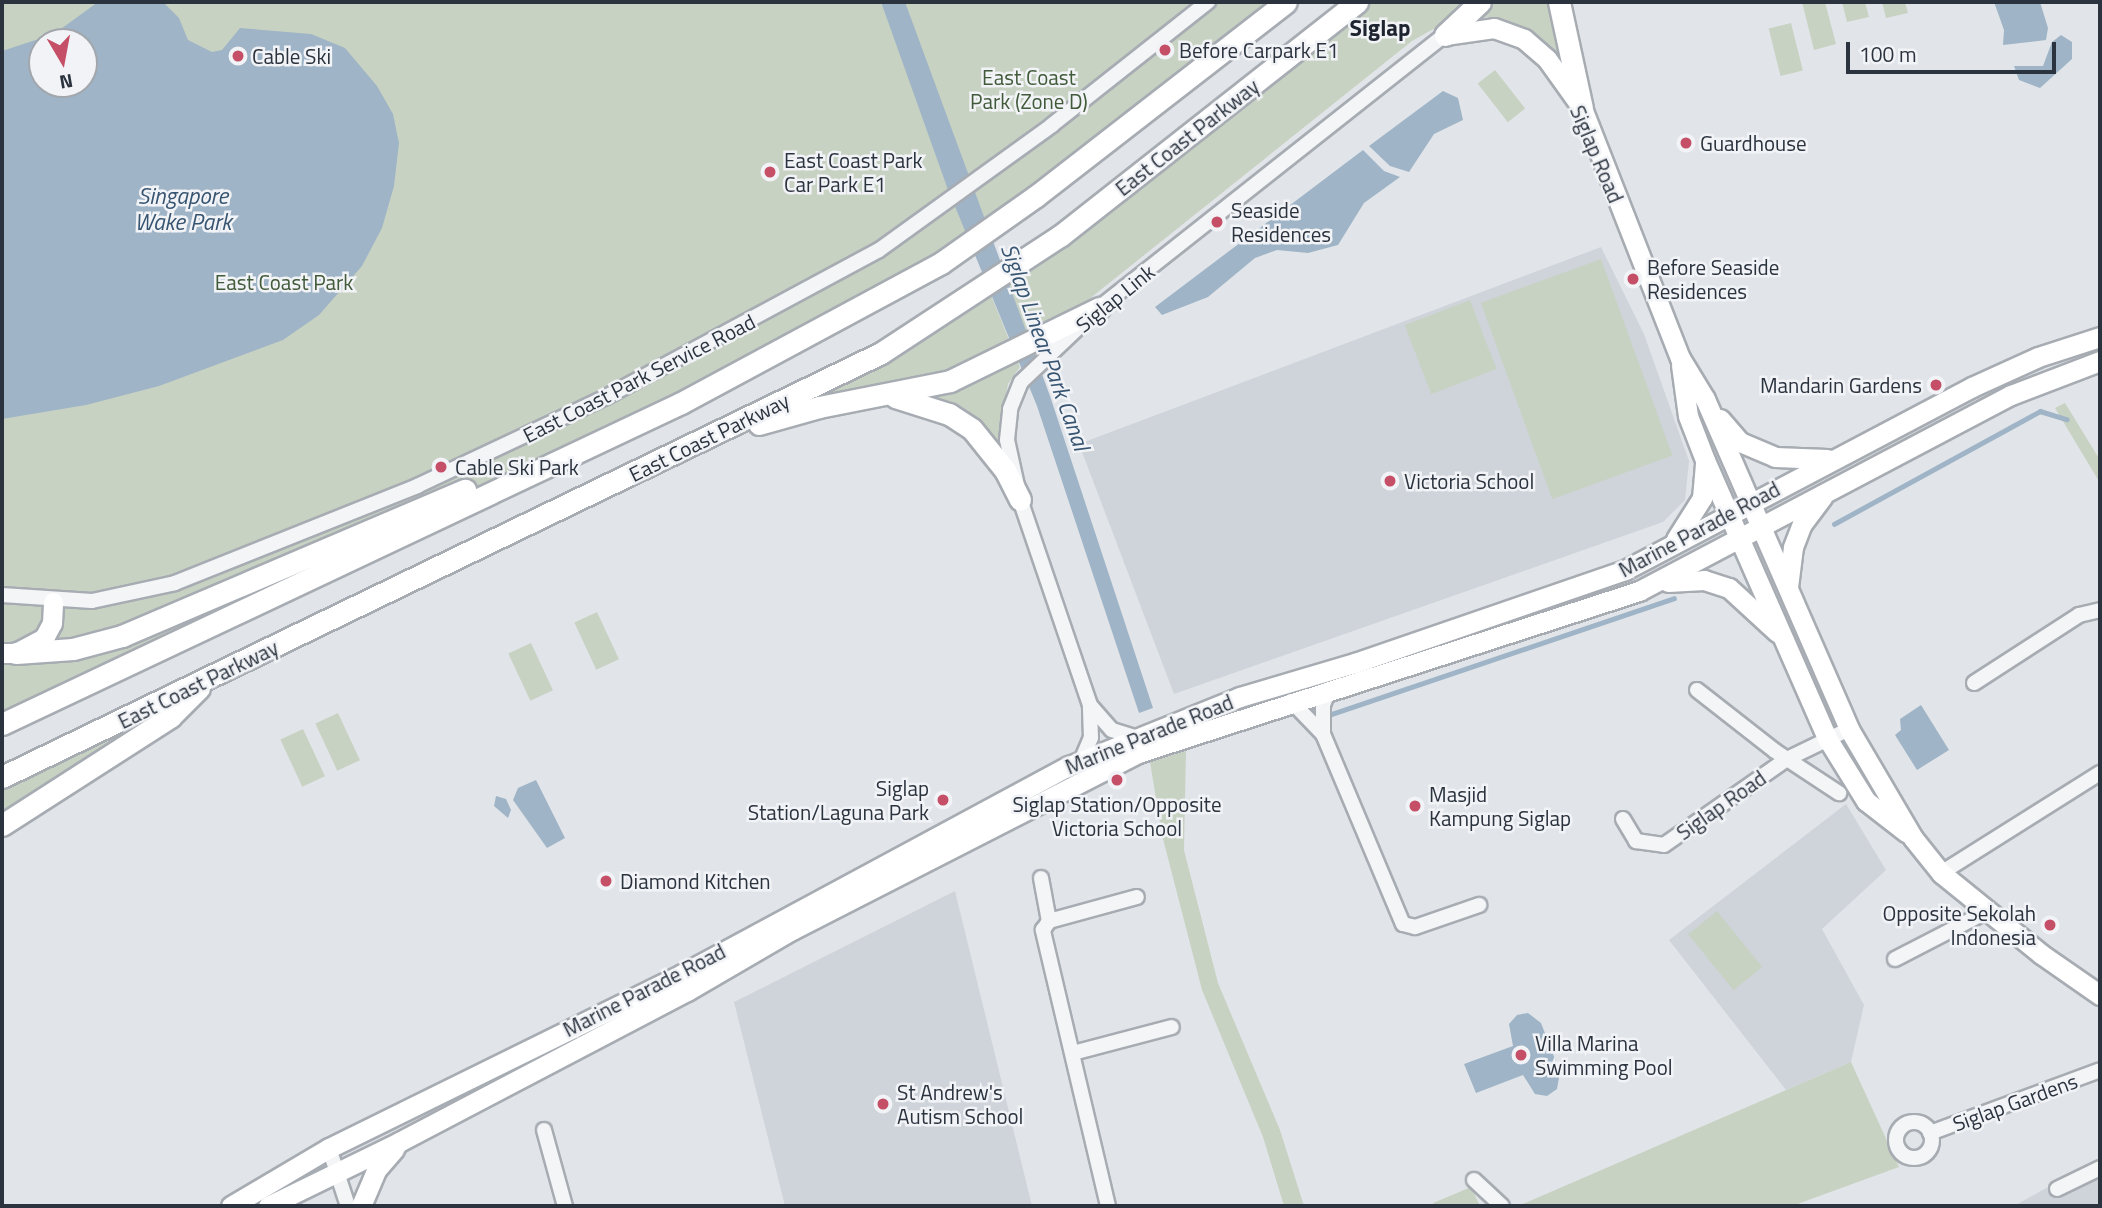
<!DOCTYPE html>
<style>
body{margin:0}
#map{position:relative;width:2102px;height:1208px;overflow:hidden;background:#e1e5e9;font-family:"Titillium Web",sans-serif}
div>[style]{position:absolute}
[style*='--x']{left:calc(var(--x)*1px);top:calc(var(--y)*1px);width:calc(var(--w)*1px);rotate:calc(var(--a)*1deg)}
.built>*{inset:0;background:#cfd4db}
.green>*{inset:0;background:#c8d2c3;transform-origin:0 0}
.water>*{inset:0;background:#9fb4c6}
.stream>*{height:4.5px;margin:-2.25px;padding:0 2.25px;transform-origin:2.25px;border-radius:2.25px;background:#9fb4c6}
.roads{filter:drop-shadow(2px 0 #a7acb3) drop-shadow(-2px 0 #a7acb3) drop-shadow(0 2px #a7acb3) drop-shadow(0 -2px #a7acb3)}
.minor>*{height:14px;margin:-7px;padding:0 7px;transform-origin:7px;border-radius:7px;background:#f4f5f7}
.minor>.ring{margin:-7px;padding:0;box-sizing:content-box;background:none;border:14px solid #f4f5f7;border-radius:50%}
.major>*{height:19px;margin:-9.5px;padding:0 9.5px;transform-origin:9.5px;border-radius:9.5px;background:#fff}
.highway>*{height:21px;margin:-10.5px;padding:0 10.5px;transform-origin:10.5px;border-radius:10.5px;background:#fff}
.dots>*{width:19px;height:19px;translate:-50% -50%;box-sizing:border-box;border:4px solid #f1f3f6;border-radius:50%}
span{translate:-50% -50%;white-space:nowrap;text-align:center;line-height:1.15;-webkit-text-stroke:5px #f1f3f6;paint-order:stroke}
.poi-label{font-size:21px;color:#2b333f}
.left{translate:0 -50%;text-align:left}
.right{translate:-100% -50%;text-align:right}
.park-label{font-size:21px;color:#415a39}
.street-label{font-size:21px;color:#2b333f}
.neighbourhood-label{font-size:23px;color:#1d2430;font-weight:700}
.water-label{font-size:23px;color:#375471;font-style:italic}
.frame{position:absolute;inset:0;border:4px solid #2b333f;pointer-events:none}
.north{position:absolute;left:28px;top:28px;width:70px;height:70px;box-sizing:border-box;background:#f1f3f6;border:2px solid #a2a6ad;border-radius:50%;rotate:170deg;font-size:19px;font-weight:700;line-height:28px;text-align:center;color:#2b333f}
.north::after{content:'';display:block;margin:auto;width:24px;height:32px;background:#c54f67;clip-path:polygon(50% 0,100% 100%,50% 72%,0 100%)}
.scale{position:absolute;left:1846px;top:42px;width:210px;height:32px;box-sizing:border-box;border:4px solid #2b333f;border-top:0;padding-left:9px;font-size:21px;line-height:24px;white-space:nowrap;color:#2b333f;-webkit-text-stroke:5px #f1f3f6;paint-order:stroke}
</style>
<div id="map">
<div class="built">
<i style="clip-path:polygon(1601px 247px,1644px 334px,1689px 461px,1685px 500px,1663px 522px,1174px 694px,1079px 444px)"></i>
<i style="clip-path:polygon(1846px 804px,1886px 870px,1822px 929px,1864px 1005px,1851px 1062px,1786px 1090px,1669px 940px)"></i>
<i style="clip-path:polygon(955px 891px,1032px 1206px,785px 1206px,734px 1002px)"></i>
<i style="clip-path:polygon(2100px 1158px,2100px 1206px,2014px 1206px)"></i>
</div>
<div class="green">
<i style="clip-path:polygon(evenodd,2px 2px,1284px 2px,988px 232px,681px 402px,2px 724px,2px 2px,42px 42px,84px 42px,84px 84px,42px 84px,42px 42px)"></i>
<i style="clip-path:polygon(1356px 2px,1557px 2px,1573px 52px,1551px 59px,1533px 31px,1498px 18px,1474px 17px,1437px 27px,1412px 41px,1093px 296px,1034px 354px,1003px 273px)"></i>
<i style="clip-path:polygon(1802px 2px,1825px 2px,1836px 44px,1814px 50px)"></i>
<i style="clip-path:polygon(1842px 2px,1865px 2px,1869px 17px,1847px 22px)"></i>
<i style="clip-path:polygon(1882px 2px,1905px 2px,1908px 13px,1886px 18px)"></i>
<i style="left:1791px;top:23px;width:49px;height:23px;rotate:76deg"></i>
<i style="left:1495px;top:70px;width:49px;height:22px;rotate:52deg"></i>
<i style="left:1601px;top:259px;width:209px;height:128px;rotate:70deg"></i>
<i style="clip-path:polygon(987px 285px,1020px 367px,1008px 384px,1003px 412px,1014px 499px,965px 432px,902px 402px,857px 403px,705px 443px)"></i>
<i style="left:1470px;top:300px;width:74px;height:70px;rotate:69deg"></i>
<i style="clip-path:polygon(2065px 403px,2100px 460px,2100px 483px,2055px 408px)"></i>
<i style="left:597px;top:612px;width:52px;height:25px;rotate:65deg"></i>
<i style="left:531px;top:643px;width:52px;height:25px;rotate:65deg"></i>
<i style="clip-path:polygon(203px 682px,2px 824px,2px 777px)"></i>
<i style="left:338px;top:713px;width:52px;height:25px;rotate:65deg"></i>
<i style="left:303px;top:729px;width:52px;height:25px;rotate:65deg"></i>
<i style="clip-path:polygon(1186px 751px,1184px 850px,1218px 983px,1280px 1130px,1304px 1206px,1284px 1206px,1263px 1137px,1202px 990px,1162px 835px,1150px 762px)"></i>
<i style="left:1717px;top:911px;width:72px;height:37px;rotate:51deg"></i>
<i style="clip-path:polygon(1851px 1062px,1899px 1167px,1792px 1206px,1518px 1206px)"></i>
<i style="clip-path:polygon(1471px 1187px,1480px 1206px,1435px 1206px,1433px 1203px)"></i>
</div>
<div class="water">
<i style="clip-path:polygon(evenodd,98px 2px,163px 2px,179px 18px,188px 40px,212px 52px,222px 50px,240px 28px,311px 34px,345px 48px,377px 86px,393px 114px,399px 143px,394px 186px,382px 228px,362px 266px,319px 315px,283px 340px,159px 386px,86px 405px,2px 419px,2px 51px,54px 34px,98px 2px,42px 42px,84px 42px,84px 84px,42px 84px,42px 42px)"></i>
<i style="clip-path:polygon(881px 2px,905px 2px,1050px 396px,1153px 708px,1139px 713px,1037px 406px,947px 187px)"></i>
<i style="clip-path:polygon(1994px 2px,2040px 2px,2048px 28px,2046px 40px,2003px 45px,2004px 30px)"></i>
<i style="clip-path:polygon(2061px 35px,2072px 42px,2072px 59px,2040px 88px,2019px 80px,2014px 66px,2043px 66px,2052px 42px)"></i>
<i style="clip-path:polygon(1443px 91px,1458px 98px,1463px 120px,1434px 134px,1409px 172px,1390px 166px,1369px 146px)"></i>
<i style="clip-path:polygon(1363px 150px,1384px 171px,1400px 177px,1364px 203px,1338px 245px,1308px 253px,1277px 250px,1255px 258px,1208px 297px,1162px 315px,1155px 307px)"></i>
<i style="clip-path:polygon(1921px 705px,1949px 750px,1917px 770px,1895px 735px,1901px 730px,1900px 719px)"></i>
<i style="clip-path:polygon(536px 780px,565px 838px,547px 848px,513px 800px,518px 788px)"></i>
<i style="clip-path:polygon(496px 796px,506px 799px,511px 810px,508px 818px,494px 806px)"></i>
<i style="clip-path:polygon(1528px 1013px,1541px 1023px,1560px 1072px,1557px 1089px,1547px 1096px,1535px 1094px,1523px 1075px,1476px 1093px,1464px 1064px,1513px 1046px,1509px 1024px,1517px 1015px)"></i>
</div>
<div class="stream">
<i style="--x:1834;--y:524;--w:235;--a:-28.7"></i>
<i style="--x:2040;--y:411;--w:28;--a:17"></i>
<i style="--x:1329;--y:715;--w:364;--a:-18.7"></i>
</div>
<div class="roads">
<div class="minor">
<i style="--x:2;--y:595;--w:90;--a:3.8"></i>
<i style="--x:92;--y:601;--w:85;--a:-12.2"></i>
<i style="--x:175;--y:583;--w:261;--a:-21.8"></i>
<i style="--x:417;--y:486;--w:209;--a:-25.2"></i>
<i style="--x:606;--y:397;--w:310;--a:-28.3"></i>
<i style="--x:879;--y:250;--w:213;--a:-35.8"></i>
<i style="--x:1052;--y:125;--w:199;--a:-38.3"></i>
<i style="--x:1974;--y:683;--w:125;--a:-32.9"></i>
<i style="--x:2079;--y:615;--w:22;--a:-13"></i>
<i style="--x:1697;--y:690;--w:99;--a:38"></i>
<i style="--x:1775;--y:751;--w:77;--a:33.3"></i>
<i style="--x:1291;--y:701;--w:46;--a:45.9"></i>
<i style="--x:1323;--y:734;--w:206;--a:67.2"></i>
<i style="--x:1403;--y:924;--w:12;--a:14"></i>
<i style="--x:1415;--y:927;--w:68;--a:-19"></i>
<i style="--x:1090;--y:705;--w:33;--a:49"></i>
<i style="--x:1112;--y:730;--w:27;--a:17"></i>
<i style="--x:1323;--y:734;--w:29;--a:-90"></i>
<i style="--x:1323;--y:705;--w:17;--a:-69"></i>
<i style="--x:1081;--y:761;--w:25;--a:-67"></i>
<i style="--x:1091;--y:738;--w:33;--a:-92"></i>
<i style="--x:1090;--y:705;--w:218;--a:-108.8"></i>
<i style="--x:1020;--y:499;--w:60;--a:-102.4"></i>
<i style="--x:1007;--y:440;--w:31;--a:-84"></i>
<i style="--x:1010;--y:409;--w:29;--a:-68"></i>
<i style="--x:1021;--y:382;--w:108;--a:-43.5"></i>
<i style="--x:1099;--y:308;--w:441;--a:-38.3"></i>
<i style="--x:1623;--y:819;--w:26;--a:59"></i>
<i style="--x:1636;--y:841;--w:28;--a:8"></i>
<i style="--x:1664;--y:845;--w:150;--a:-35"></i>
<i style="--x:1787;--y:759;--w:69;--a:-25.8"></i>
<i style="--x:1941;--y:873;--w:188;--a:-32.2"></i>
<i style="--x:1041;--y:878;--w:44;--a:79.5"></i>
<i style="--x:1895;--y:959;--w:105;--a:-27.3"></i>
<i style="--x:1073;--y:1053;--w:102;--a:-14.7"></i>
<i class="ring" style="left:1896px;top:1122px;width:22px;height:22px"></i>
<i style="--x:544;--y:1130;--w:79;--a:74.6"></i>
<i style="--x:1930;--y:1133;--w:181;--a:-20.3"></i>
<i style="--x:329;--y:1148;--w:61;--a:71.9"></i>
<i style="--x:1474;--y:1180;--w:38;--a:43"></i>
<i style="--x:2057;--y:1189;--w:48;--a:-26"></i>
<i style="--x:1108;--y:1206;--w:284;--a:-103.3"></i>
<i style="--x:1043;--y:930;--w:11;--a:-56"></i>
<i style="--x:1049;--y:921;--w:91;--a:-15.3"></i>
</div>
<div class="major">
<i style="--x:1445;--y:35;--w:49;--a:-8.1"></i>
<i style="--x:1494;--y:28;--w:32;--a:20"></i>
<i style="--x:1524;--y:39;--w:30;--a:41"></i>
<i style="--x:1547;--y:59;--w:60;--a:54.5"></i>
<i style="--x:1582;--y:108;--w:269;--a:68.6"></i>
<i style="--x:1680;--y:358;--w:48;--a:58.6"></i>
<i style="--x:1705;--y:399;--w:360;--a:66.4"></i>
<i style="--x:1849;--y:729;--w:126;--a:59.6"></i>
<i style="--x:1913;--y:838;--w:45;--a:51.3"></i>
<i style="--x:1941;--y:873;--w:129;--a:39"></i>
<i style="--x:2041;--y:954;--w:72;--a:34.8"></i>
<i style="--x:1681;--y:365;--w:51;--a:82.2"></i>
<i style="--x:1688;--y:416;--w:47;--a:68.9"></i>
<i style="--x:1705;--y:460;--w:304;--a:66.3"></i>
<i style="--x:1827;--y:738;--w:74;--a:58.2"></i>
<i style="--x:1866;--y:801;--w:51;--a:37.8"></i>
<i style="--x:1720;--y:419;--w:30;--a:49"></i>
<i style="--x:1740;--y:442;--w:38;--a:23"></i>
<i style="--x:1775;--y:457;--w:52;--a:2.2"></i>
<i style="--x:1676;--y:539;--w:49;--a:-57.6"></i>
<i style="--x:1702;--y:498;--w:37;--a:-85"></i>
<i style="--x:1668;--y:582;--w:36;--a:-3"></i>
<i style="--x:1704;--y:580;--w:26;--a:18"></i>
<i style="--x:1729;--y:588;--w:65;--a:42.5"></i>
<i style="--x:1788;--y:587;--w:40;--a:-82.9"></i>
<i style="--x:1793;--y:547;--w:25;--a:-69"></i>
<i style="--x:1802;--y:524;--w:34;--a:-53"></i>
<i style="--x:2;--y:653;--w:14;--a:0"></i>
<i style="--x:16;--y:653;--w:32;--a:-28"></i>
<i style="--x:44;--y:638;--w:17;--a:-62"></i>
<i style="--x:52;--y:623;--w:21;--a:-87"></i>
<i style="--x:231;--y:1206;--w:114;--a:-30.6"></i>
<i style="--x:329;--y:1148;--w:394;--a:-26.2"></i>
<i style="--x:682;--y:974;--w:439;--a:-28.3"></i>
<i style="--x:1069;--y:766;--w:184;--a:-22"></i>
<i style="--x:1240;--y:697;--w:120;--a:-16.5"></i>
<i style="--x:1355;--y:663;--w:286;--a:-19"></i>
<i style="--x:1625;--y:570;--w:392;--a:-27.8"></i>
<i style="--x:1972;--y:387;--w:72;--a:-24.4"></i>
<i style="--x:2038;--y:357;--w:65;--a:-17.9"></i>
<i style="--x:268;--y:1206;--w:146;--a:-26"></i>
<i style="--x:399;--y:1142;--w:325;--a:-27.7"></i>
<i style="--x:687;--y:991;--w:121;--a:-30.2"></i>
<i style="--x:792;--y:930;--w:389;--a:-27.1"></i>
<i style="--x:1138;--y:753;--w:527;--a:-17.92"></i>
<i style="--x:1639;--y:591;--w:420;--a:-27.8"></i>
<i style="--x:2011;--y:395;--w:95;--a:-20.9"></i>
<i style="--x:361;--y:1206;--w:39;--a:-67"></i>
<i style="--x:376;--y:1170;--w:28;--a:-49"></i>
</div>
<div class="highway">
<i style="--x:1559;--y:2;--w:108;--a:77.8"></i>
<i style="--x:1445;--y:35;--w:48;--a:-43.3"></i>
<i style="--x:895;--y:397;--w:57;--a:17.5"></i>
<i style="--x:949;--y:414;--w:27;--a:33"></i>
<i style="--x:972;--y:429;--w:53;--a:51.2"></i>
<i style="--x:1005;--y:470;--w:33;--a:63"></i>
<i style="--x:759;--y:424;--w:62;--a:-15.8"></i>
<i style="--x:819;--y:407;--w:134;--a:-11.2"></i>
<i style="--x:950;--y:381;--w:166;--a:-26.1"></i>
<i style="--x:16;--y:653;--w:57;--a:-4"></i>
<i style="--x:73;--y:649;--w:51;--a:-14.9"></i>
<i style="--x:122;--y:636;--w:373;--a:-23.1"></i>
<i style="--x:2;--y:724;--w:751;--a:-25.3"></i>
<i style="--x:681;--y:403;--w:295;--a:-28.3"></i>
<i style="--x:941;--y:263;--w:116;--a:-35.2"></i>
<i style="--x:1036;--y:196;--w:316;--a:-37.8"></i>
<i style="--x:2;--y:777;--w:976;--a:-25.75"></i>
<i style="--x:881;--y:353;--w:214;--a:-33.2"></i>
<i style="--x:1060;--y:236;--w:378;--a:-38.2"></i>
<i style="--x:2;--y:825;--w:200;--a:-32.7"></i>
<i style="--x:170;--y:717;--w:41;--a:-45"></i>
</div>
</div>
<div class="dots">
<i style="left:1165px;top:50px;background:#c54f67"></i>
<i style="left:238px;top:56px;background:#c54f67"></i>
<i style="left:1686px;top:143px;background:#c54f67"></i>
<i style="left:770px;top:172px;background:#c54f67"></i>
<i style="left:1217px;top:222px;background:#c54f67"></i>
<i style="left:1633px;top:279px;background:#c54f67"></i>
<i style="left:1936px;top:385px;background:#c54f67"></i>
<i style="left:441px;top:467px;background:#c54f67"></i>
<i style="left:1390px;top:481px;background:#c54f67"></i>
<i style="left:1117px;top:780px;background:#c54f67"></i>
<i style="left:943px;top:800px;background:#c54f67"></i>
<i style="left:1415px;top:806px;background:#c54f67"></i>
<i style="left:606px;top:881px;background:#c54f67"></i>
<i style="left:2050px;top:925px;background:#c54f67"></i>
<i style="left:1521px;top:1055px;background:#c54f67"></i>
<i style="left:883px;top:1104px;background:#c54f67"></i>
</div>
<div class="poi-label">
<span class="left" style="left:1179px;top:50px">Before Carpark E1</span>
<span class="left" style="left:252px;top:56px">Cable Ski</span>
<span class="left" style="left:1700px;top:143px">Guardhouse</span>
<span class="left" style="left:784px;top:172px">East Coast Park<br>Car Park E1</span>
<span class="left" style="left:1231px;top:222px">Seaside<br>Residences</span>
<span class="left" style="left:1647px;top:279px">Before Seaside<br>Residences</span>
<span class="right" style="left:1922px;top:385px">Mandarin Gardens</span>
<span class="left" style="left:455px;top:467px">Cable Ski Park</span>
<span class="left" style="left:1404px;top:481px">Victoria School</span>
<span class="right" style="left:929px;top:800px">Siglap<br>Station/Laguna Park</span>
<span class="left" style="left:1429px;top:806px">Masjid<br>Kampung Siglap</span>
<span style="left:1117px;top:816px">Siglap Station/Opposite<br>Victoria School</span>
<span class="left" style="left:620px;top:881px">Diamond Kitchen</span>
<span class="right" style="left:2036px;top:925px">Opposite Sekolah<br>Indonesia</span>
<span class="left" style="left:1535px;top:1055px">Villa Marina<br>Swimming Pool</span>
<span class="left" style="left:897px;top:1104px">St Andrew's<br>Autism School</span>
</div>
<div class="park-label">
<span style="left:1029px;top:89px">East Coast<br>Park (Zone D)</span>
<span style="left:284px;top:282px">East Coast Park</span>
</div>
<div class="street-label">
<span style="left:1187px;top:137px;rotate:-38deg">East Coast Parkway</span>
<span style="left:1597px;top:154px;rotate:67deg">Siglap Road</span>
<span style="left:1115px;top:298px;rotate:-39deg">Siglap Link</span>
<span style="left:639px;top:378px;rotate:-27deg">East Coast Park Service Road</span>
<span style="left:709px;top:437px;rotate:-26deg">East Coast Parkway</span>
<span style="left:1699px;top:529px;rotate:-28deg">Marine Parade Road</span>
<span style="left:198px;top:684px;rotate:-26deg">East Coast Parkway</span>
<span style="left:1149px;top:734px;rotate:-22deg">Marine Parade Road</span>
<span style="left:1721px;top:805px;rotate:-35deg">Siglap Road</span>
<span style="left:644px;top:990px;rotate:-27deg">Marine Parade Road</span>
<span style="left:2015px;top:1102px;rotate:-20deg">Siglap Gardens</span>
</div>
<div class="neighbourhood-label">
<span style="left:1380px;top:28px">Siglap</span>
</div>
<div class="water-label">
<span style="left:183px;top:209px">Singapore<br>Wake Park</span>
<span style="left:1045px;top:347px;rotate:70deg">Siglap Linear Park Canal</span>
</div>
<div class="frame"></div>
<div class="north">N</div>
<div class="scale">100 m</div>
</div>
